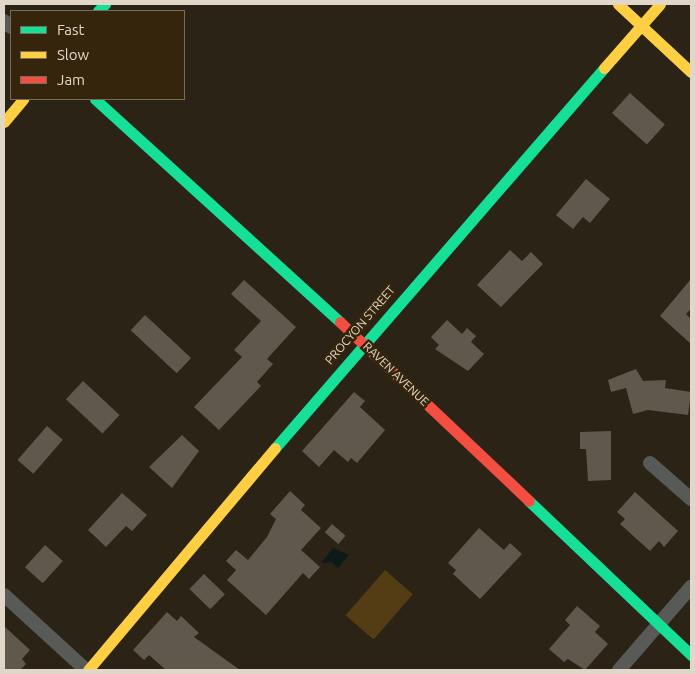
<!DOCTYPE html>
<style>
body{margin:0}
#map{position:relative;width:695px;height:674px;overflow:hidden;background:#2b2315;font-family:Ubuntu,sans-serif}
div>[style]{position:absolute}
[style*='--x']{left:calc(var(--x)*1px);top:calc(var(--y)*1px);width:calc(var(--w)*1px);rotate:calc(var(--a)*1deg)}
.green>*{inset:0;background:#543d14;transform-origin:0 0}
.water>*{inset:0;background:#0d1a1a}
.building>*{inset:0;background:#5f584d;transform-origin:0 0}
.street>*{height:14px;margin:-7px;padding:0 7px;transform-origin:7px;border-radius:7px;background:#575a57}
.fast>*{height:11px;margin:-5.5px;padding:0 5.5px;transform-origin:5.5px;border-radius:5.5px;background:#16e098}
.slow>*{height:11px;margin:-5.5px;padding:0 5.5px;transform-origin:5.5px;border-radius:5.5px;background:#ffcf43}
.jam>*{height:11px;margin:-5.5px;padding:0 5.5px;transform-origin:5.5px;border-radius:5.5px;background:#f24e42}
span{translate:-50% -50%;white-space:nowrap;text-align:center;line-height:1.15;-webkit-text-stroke:5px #34250c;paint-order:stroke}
.street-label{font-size:12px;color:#e1d7c9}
.frame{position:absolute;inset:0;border:5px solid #e1d7c9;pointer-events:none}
.legend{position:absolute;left:10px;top:10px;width:175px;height:90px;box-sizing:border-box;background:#34250c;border:1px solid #796c58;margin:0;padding:6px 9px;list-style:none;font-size:15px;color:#e1d7c9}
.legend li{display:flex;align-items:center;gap:10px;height:25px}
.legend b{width:25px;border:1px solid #796c58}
</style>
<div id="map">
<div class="green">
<i style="left:385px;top:570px;width:37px;height:60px;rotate:41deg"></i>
</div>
<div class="water">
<i style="clip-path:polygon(333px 548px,349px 555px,338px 568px,332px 562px,321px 563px)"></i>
</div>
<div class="building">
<i style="left:630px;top:93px;width:47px;height:27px;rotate:42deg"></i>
<i style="clip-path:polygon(586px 179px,610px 199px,590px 223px,583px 217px,573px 229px,556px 215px)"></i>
<i style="clip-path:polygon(510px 250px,522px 261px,531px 252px,543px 264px,501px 307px,477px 285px)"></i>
<i style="clip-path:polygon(691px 279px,691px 309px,686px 314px,691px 319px,691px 344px,660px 316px)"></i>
<i style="clip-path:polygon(244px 280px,296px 327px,267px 359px,273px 364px,257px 382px,261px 386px,219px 430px,194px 407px,242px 357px,234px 350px,261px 321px,231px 294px)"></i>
<i style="left:145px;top:315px;width:63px;height:21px;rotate:43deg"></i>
<i style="clip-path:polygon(447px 320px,462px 334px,467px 328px,476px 336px,471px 342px,484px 354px,468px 371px,435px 349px,439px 345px,431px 337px)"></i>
<i style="clip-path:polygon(636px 369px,643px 381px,666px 380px,665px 388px,691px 392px,688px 415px,648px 410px,633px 414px,626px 388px,611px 392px,608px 380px)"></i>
<i style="left:83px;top:381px;width:50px;height:25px;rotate:43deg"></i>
<i style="clip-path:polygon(354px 392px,365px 401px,360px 407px,385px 430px,357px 463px,351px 458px,348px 462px,334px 450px,319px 467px,302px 451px)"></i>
<i style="left:47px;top:426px;width:21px;height:45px;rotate:41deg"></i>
<i style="clip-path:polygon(611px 431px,611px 480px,588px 481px,586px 449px,580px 449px,580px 432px)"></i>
<i style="clip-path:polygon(182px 435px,199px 451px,172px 488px,149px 467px)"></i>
<i style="clip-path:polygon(290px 491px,305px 505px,301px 510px,321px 528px,301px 550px,320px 567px,309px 579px,303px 573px,266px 615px,227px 580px,236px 570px,226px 561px,236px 550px,248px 560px,267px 537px,276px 519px,270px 514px)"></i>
<i style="clip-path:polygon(635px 492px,678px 531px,664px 547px,659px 541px,650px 551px,620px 524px,625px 519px,617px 512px)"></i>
<i style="clip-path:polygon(122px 493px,147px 515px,132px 531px,126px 526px,106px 547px,88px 530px)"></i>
<i style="left:332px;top:524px;width:18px;height:11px;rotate:41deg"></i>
<i style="clip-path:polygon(479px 528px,504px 550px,510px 543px,522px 554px,480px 599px,453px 574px,456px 570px,448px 563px)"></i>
<i style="left:45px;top:545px;width:24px;height:30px;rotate:42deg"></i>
<i style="left:204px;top:574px;width:29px;height:21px;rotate:44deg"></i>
<i style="clip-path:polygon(577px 606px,600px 626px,595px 632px,608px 644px,585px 670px,568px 659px,564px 662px,549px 649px,570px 625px,565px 620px)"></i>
<i style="clip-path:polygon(167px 612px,177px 621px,181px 616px,199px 633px,194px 637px,240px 670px,166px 670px,149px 655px,144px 660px,133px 650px)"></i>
<i style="clip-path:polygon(4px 626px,30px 650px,22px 659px,26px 664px,20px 670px,4px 670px)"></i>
</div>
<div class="street">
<i style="--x:4;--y:21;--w:9;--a:41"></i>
<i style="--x:650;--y:463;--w:55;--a:41.3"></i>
<i style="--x:4;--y:595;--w:111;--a:42.4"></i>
<i style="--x:619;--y:670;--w:110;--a:-49.1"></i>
</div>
<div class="fast">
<i style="--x:98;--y:11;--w:10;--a:-45"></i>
<i style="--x:95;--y:99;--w:331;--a:42.3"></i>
<i style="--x:275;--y:448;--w:503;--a:-49.11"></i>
<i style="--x:529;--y:501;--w:224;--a:43.5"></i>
</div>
<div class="slow">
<i style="--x:618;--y:4;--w:100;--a:43"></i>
<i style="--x:604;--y:68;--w:85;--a:-48.8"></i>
<i style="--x:4;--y:122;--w:30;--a:-50"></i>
<i style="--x:88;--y:670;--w:290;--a:-49.9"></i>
</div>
<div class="jam">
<i style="--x:340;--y:322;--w:260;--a:43.4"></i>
</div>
<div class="street-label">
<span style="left:360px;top:325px;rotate:-49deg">PROCYON STREET</span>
<span style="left:396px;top:374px;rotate:44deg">RAVEN AVENUE</span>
</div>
<div class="frame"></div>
<ul class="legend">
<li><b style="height:6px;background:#16e098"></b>Fast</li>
<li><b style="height:6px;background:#ffcf43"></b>Slow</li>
<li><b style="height:6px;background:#f24e42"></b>Jam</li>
</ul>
</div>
